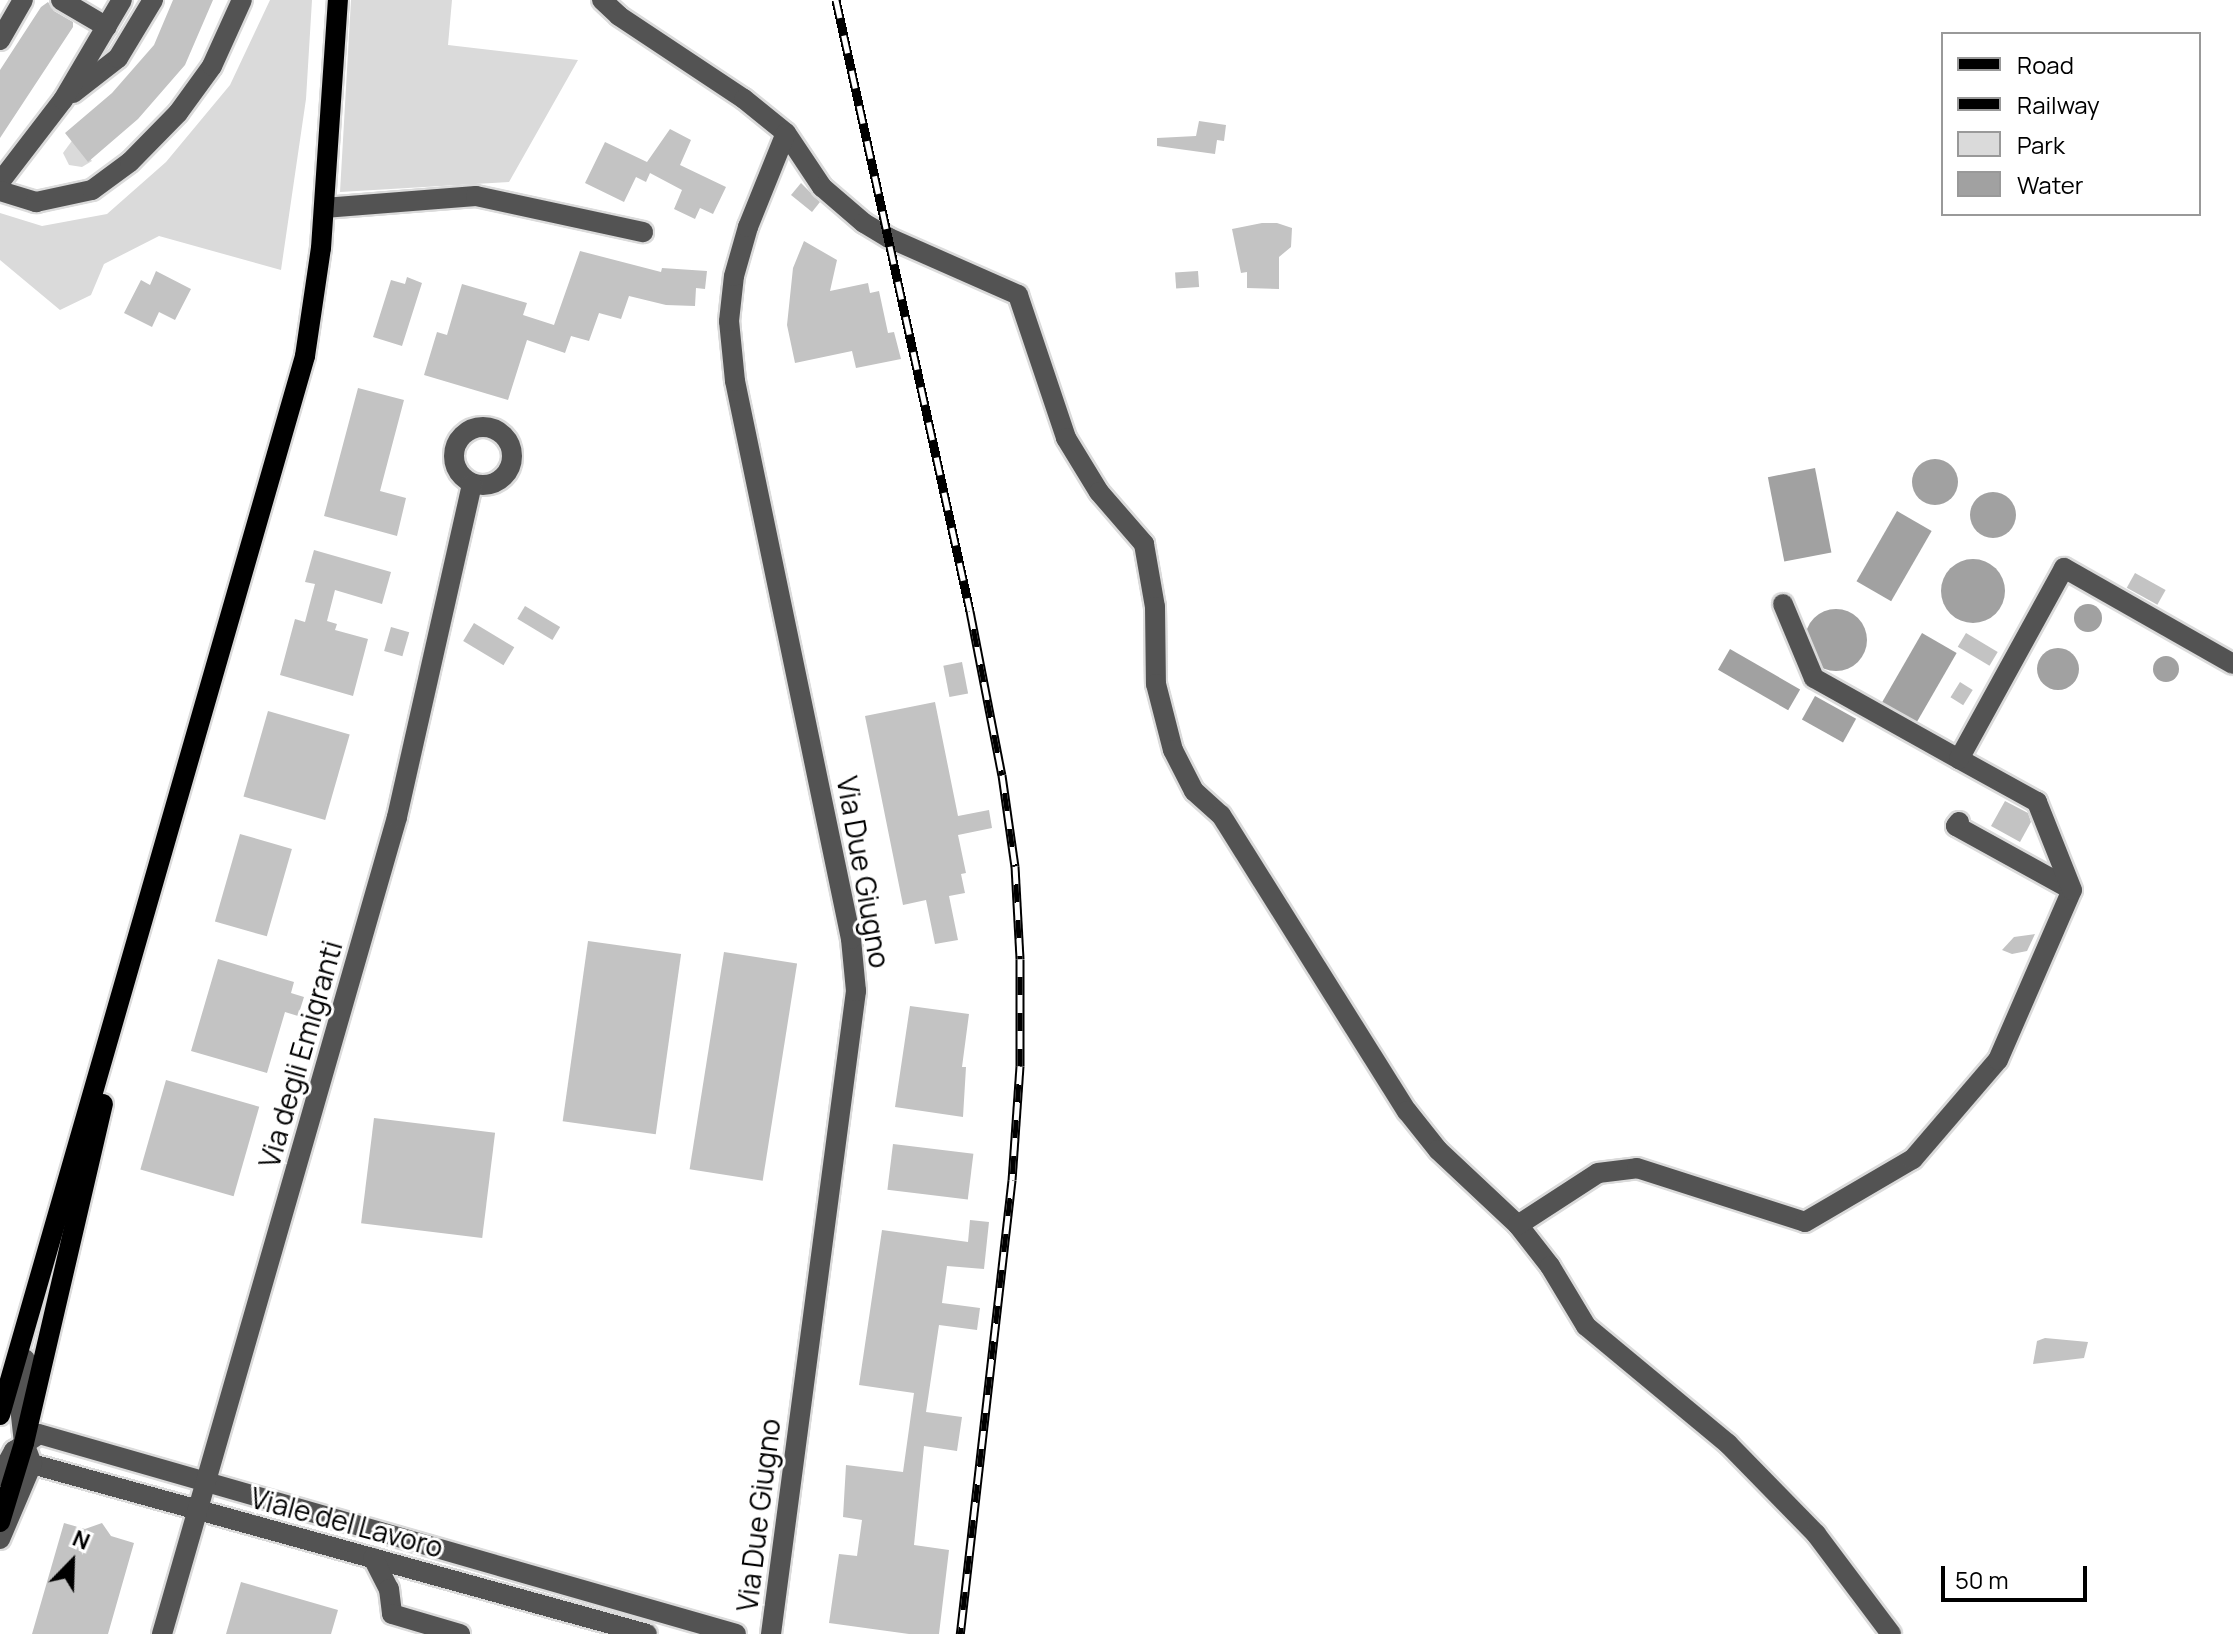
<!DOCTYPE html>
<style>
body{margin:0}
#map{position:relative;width:2233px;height:1634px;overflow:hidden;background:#fff;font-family:Manrope,sans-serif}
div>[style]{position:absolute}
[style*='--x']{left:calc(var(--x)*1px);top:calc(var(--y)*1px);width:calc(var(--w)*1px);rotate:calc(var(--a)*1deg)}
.green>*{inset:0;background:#dadada}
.water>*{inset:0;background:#a1a1a1;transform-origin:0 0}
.round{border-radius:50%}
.building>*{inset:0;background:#c3c3c3;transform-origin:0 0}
.roads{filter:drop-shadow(2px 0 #dbdbdb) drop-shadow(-2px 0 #dbdbdb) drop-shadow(0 2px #dbdbdb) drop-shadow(0 -2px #dbdbdb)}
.minor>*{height:20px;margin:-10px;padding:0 10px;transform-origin:10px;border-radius:10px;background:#535353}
.minor>.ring{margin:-10px;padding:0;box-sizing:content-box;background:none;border:20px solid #535353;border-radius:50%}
.major>*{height:20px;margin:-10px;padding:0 10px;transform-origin:10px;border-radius:10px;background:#000}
.rail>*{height:9px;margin-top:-4.5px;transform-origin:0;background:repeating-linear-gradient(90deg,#fff 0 18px,#000 0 36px);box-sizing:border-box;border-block:2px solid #000}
span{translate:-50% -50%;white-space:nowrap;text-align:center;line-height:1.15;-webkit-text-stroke:6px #fff;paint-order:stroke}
.street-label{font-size:28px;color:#000}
.legend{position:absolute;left:1941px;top:32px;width:260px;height:184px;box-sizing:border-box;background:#fff;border:2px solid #999;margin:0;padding:10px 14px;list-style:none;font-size:24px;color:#000}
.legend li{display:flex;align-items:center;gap:16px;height:40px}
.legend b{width:40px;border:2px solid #999}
.north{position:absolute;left:32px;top:1522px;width:80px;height:80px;-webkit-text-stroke:6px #fff;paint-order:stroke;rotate:23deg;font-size:22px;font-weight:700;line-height:32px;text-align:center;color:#000}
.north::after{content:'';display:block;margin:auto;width:28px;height:36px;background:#000;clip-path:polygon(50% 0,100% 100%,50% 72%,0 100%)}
.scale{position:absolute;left:1941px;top:1566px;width:146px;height:36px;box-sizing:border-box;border:4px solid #000;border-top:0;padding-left:10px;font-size:24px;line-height:28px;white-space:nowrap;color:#000;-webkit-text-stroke:6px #fff;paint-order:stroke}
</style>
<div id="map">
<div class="green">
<i style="clip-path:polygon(270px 0,312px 0,306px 99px,281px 270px,159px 236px,104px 264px,91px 295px,60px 310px,0 260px,0 213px,42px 226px,107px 214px,166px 162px,230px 85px)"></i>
<i style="clip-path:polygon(351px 0,452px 0,448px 45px,578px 60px,509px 182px,340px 192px)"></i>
<i style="clip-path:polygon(74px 138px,92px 161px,82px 167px,69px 165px,63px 153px)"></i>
</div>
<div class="water">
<i class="round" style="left:1912px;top:459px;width:46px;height:46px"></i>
<i style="left:1815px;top:468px;width:86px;height:48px;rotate:79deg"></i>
<i class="round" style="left:1970px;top:492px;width:46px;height:46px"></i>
<i style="left:1897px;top:511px;width:40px;height:81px;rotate:30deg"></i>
<i class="round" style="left:1941px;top:559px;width:64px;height:64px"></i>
<i class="round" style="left:2074px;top:604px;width:28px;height:28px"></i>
<i class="round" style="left:1805px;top:609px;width:62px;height:62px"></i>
<i style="left:1922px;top:633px;width:40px;height:83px;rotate:30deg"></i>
<i class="round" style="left:2037px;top:648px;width:42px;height:42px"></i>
<i style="left:1730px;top:649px;width:81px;height:24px;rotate:30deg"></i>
<i class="round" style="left:2153px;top:656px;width:26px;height:26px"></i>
<i style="left:1815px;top:696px;width:47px;height:27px;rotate:29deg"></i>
</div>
<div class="building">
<i style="clip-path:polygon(173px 0,213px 0,185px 65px,138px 119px,88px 162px,65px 133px,112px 93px,154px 45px)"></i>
<i style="clip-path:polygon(48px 2px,54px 11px,73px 22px,73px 27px,0 138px,0 70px,41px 7px)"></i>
<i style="clip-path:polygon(1199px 121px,1226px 125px,1224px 141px,1217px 140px,1215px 154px,1157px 146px,1157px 138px,1196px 136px)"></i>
<i style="clip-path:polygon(670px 129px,691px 140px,680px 165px,726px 187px,713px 214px,700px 208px,695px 219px,674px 209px,682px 190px,650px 173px,646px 182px,636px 177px,624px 202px,585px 183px,605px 142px,647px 162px)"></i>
<i style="clip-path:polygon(801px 183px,820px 202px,812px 212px,791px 195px)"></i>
<i style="clip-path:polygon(1262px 223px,1277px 223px,1292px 228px,1291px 247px,1279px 257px,1279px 289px,1247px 288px,1247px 272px,1241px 273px,1232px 229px)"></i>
<i style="clip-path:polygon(804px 241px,837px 260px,830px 291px,868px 283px,870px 293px,879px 291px,888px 333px,894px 332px,901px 359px,856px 368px,852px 351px,795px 363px,787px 325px,793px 268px)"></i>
<i style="clip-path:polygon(580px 251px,661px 272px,662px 268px,707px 271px,705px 289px,696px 288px,695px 306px,666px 305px,629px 296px,621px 319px,599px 313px,589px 341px,571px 336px,565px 353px,527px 340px,508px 400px,424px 375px,437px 332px,447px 335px,462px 284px,527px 303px,523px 315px,554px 325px)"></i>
<i style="clip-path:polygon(156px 271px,191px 289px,175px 320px,159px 312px,152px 327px,124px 313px,141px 280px,150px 285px)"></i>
<i style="left:1198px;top:271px;width:16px;height:23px;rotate:86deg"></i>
<i style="clip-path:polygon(407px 277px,422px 283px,402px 346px,373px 337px,391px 280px,405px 284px)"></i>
<i style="clip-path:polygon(358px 388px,404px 400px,380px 491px,406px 498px,397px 536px,324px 516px)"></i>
<i style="clip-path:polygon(314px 550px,391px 572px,382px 604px,335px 590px,327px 621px,337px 624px,335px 630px,368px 639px,353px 696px,280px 675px,295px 619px,305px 622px,315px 584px,305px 582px)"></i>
<i style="left:2135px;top:573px;width:35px;height:17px;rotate:29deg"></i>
<i style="left:525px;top:606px;width:41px;height:15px;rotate:31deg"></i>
<i style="left:474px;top:623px;width:47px;height:21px;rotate:31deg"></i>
<i style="left:391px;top:627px;width:19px;height:25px;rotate:16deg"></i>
<i style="left:1966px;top:633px;width:37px;height:16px;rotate:31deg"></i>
<i style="left:962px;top:662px;width:32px;height:19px;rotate:79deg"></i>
<i style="left:1960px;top:682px;width:15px;height:18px;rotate:32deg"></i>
<i style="clip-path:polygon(935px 702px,958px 816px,989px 810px,992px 828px,958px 835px,966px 873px,961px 874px,965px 893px,949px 896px,958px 940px,935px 944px,926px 900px,903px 905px,865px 716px)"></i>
<i style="left:268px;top:711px;width:85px;height:89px;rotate:16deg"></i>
<i style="clip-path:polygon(2005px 801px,2028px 813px,2031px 822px,2020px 842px,1991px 826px)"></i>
<i style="left:240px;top:834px;width:54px;height:91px;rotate:16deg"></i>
<i style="clip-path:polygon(2035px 934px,2027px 951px,2012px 954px,2002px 950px,2014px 937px)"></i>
<i style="left:588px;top:941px;width:94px;height:182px;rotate:8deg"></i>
<i style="left:724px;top:952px;width:74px;height:220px;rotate:9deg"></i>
<i style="clip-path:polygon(218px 959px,294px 982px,291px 993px,304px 997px,298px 1016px,285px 1012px,267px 1073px,191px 1051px)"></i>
<i style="clip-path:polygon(910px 1006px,969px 1014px,962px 1067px,966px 1067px,963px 1117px,895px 1107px)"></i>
<i style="left:166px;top:1080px;width:97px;height:93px;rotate:16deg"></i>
<i style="left:374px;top:1118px;width:122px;height:106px;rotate:7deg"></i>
<i style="left:893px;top:1144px;width:81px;height:46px;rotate:7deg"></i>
<i style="clip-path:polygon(970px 1220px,989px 1222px,984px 1269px,947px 1266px,942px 1303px,980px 1308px,977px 1330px,939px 1325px,926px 1412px,962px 1417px,957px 1451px,924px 1446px,914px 1545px,949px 1550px,939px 1634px,909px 1634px,829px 1623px,839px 1554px,857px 1556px,862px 1520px,843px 1517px,846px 1465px,903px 1472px,914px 1393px,859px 1385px,882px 1230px,968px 1242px)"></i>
<i style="clip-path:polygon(2045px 1338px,2088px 1342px,2084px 1358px,2033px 1364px,2037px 1341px)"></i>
<i style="clip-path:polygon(64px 1523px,85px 1529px,102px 1523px,111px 1536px,134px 1543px,108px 1634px,32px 1634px)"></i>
<i style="clip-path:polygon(241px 1582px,338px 1610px,331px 1634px,226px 1634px)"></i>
</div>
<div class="roads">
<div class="minor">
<i style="--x:61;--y:0;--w:53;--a:30.4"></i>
<i style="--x:602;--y:0;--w:23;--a:43"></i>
<i style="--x:619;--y:16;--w:150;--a:33.6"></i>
<i style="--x:744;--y:99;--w:54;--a:39"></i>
<i style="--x:786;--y:133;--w:65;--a:56.3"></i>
<i style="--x:822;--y:187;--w:55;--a:40.6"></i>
<i style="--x:864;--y:223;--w:29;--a:31"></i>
<i style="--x:889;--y:238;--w:141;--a:23.8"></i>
<i style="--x:1018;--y:295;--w:151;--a:71.4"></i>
<i style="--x:1066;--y:438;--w:63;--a:58.6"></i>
<i style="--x:1099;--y:492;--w:69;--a:49.1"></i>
<i style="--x:1144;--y:544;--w:64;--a:80.1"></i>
<i style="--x:1155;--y:607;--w:77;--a:89.3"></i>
<i style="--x:1156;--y:684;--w:68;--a:75.6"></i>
<i style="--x:1173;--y:750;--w:46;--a:62.9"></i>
<i style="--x:1194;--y:791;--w:36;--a:42"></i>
<i style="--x:1221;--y:815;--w:350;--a:57.9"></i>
<i style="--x:1407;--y:1111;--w:50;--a:51.5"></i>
<i style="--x:1438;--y:1150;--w:110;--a:43.2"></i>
<i style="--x:1518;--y:1225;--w:52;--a:52"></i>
<i style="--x:1550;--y:1266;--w:70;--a:59"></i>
<i style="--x:1586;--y:1326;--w:185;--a:39.7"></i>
<i style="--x:1728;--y:1444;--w:126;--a:45.6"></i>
<i style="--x:1816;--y:1534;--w:125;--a:53.1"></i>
<i style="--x:0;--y:40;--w:46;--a:-60.1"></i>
<i style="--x:73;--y:93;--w:57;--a:-37.9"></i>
<i style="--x:118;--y:58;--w:68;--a:-58.9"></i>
<i style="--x:0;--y:182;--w:103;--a:-52.5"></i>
<i style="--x:63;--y:100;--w:116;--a:-59.5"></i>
<i style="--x:0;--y:191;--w:38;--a:17"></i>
<i style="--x:36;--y:202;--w:57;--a:-12.1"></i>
<i style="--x:92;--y:190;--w:47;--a:-36.4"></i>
<i style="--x:130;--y:162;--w:69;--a:-45.6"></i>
<i style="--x:178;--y:113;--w:58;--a:-54.1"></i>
<i style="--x:212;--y:66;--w:72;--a:-65.6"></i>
<i style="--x:324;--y:208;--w:152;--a:-4.5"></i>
<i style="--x:476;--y:196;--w:171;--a:12.2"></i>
<i class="ring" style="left:454px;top:427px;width:38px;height:38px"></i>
<i style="--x:1783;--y:604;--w:80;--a:67.3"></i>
<i style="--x:1814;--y:678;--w:166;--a:29.2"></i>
<i style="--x:1959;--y:822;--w:5;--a:127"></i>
<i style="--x:1956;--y:826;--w:132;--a:28.9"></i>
<i style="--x:1518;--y:1225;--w:95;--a:-33"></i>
<i style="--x:1598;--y:1173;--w:39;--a:-7"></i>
<i style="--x:1637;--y:1168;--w:176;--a:17.8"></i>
<i style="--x:1805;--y:1222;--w:125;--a:-30.3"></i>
<i style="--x:1913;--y:1159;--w:130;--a:-49.4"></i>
<i style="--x:1998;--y:1060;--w:185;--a:-66.5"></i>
<i style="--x:2072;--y:890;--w:95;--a:-111.7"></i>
<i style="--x:2037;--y:802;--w:89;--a:-151.1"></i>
<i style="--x:1959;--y:759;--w:218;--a:-61.2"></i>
<i style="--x:2064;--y:568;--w:194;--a:29.6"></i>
<i style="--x:32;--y:1464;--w:638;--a:15.45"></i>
<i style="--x:0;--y:1476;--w:29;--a:-61"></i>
<i style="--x:14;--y:1451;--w:30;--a:-34"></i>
<i style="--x:39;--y:1434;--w:725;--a:16.01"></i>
<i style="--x:0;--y:1539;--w:82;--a:-66.9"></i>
<i style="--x:32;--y:1464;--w:22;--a:-111"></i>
<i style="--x:24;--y:1443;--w:45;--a:-96.3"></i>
<i style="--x:19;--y:1398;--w:39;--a:-81"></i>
<i style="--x:373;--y:1558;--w:35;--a:63"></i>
<i style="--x:389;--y:1589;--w:25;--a:83"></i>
<i style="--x:392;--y:1614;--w:71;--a:16.4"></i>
<i style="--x:162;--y:1634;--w:850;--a:-73.95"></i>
<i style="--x:397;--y:817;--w:341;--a:-77.3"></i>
<i style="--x:771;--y:1634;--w:649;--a:-82.47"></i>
<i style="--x:856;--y:991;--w:52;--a:-95.5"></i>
<i style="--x:851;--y:939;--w:570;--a:-101.74"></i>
<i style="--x:735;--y:381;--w:60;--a:-95.7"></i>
<i style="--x:729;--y:321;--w:45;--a:-83.7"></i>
<i style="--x:734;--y:276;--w:51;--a:-74.1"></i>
<i style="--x:748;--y:227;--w:101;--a:-68"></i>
</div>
<div class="major">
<i style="--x:0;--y:1415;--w:1102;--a:-73.93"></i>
<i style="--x:305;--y:356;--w:109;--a:-81.6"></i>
<i style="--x:321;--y:248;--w:249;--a:-86.1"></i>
<i style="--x:0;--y:1522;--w:83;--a:-73.1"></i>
<i style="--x:24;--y:1443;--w:348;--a:-76.9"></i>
</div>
</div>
<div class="rail">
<i style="--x:836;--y:0;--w:626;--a:77.63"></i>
<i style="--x:970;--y:611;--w:167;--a:79"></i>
<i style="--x:1002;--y:775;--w:92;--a:81.9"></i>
<i style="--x:1015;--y:866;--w:93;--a:86.9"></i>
<i style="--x:1020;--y:959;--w:107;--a:90"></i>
<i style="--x:1020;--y:1066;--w:114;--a:94"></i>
<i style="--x:1012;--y:1180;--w:457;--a:96.5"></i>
</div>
<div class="street-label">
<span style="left:864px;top:872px;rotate:80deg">Via Due Giugno</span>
<span style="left:300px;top:1054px;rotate:-74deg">Via degli Emigranti</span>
<span style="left:758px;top:1515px;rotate:-83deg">Via Due Giugno</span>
<span style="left:347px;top:1522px;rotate:15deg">Viale del Lavoro</span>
</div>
<ul class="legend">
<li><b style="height:10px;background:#000"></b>Road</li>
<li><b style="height:10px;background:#000"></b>Railway</li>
<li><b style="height:22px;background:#dadada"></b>Park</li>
<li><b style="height:22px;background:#a1a1a1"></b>Water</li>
</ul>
<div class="north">N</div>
<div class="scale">50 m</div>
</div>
